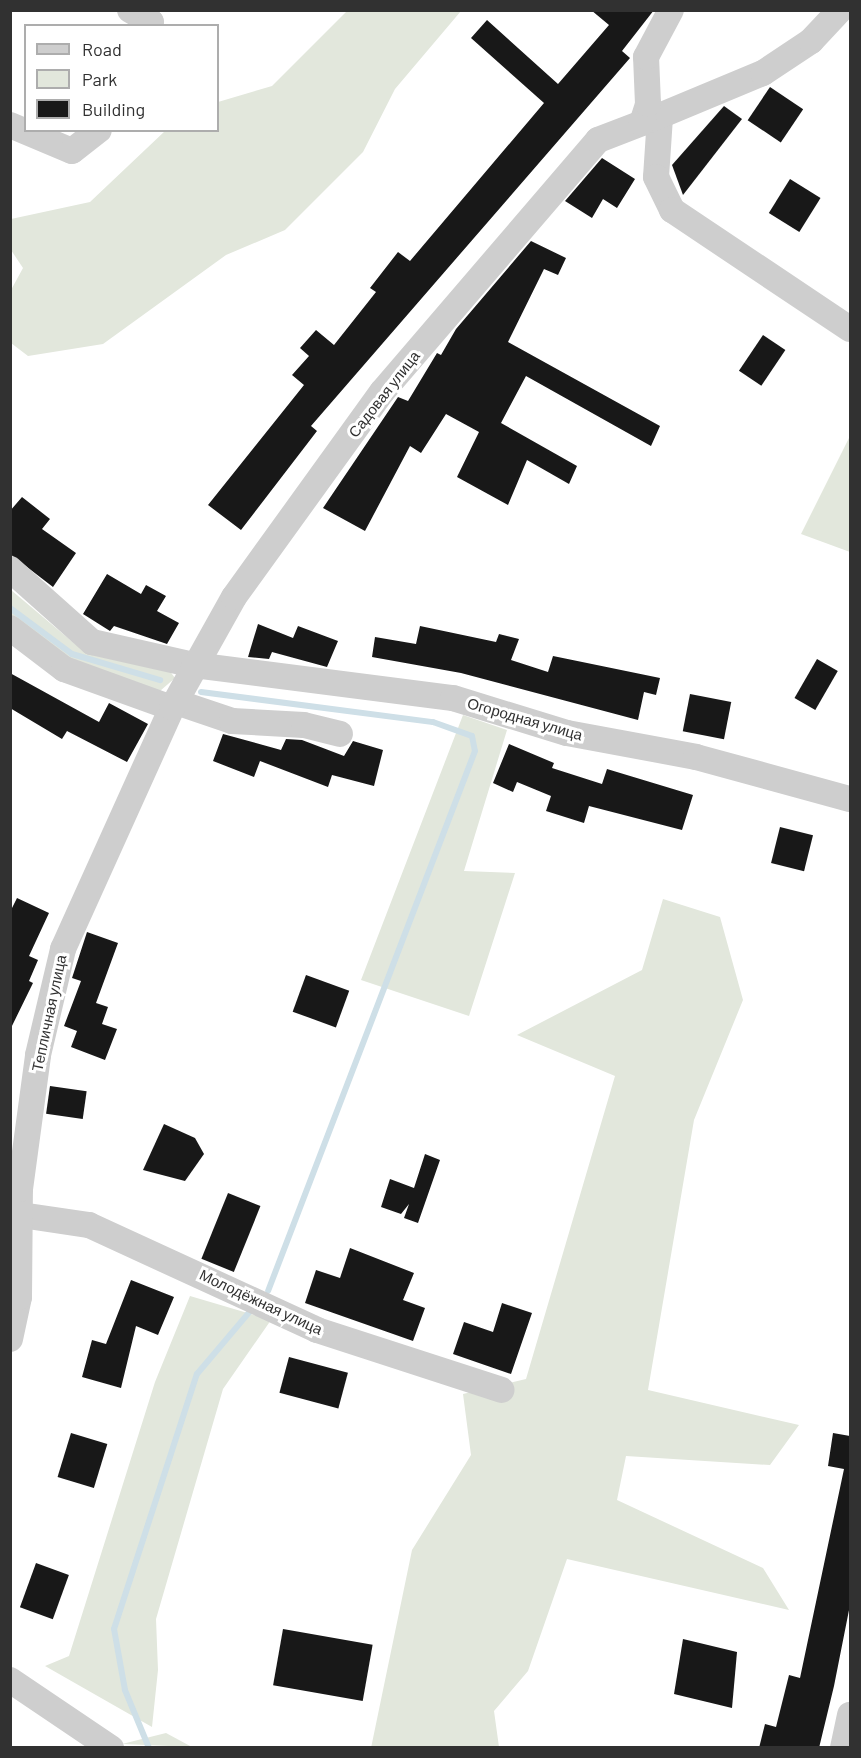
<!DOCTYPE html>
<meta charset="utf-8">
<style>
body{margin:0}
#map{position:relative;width:861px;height:1758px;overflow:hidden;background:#fff;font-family:Barlow,sans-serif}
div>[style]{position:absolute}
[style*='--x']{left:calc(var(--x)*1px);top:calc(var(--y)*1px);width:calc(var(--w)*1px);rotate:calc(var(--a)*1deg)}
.green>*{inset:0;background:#e2e7dc}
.stream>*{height:6px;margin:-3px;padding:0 3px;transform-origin:3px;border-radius:3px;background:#cedfe7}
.building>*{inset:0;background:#181818;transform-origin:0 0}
.minor>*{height:26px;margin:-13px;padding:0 13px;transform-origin:13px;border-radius:13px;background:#cecece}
span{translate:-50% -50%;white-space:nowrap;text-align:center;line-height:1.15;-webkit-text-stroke:6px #fff;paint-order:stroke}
.street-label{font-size:15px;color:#313131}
.frame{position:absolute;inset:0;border:12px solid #313131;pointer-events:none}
.legend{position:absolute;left:24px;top:24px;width:195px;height:108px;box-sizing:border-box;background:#fff;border:2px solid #adadad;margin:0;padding:8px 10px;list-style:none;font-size:18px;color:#313131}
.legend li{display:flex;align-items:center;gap:12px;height:30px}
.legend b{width:30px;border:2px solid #adadad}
</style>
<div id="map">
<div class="green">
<i style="clip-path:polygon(348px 10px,461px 11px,395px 89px,363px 152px,285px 230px,226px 255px,103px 344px,28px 356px,11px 343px,11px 290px,23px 268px,11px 250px,11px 219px,90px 202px,165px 131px,218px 130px,218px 102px,272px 86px)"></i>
<i style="clip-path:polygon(850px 436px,850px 552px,801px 534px)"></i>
<i style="clip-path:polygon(11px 590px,75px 644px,169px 670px,175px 678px,160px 691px,75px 664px,11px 618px)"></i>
<i style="clip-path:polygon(463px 715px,507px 730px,464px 871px,515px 873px,469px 1016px,361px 980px)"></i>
<i style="clip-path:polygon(663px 899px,720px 917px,743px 1000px,694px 1120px,648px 1390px,799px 1425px,770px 1465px,626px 1456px,617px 1500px,763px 1568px,789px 1610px,567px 1559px,528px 1671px,494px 1711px,499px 1747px,371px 1748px,412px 1550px,471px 1455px,463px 1394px,526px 1379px,615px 1076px,517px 1035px,642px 970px)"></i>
<i style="clip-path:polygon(190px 1296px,271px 1320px,223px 1389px,156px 1619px,158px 1670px,152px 1727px,45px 1666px,69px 1656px,155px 1382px)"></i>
<i style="clip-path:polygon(166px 1733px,192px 1747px,122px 1744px)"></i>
</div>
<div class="stream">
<i style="--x:10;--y:608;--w:77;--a:36.6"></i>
<i style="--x:72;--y:654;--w:92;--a:16.5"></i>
<i style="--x:201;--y:692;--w:234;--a:7.4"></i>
<i style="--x:433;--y:722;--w:41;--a:19.7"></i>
<i style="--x:472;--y:736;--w:15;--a:79"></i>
<i style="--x:475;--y:751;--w:578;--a:110.97"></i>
<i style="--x:149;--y:1748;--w:63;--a:-112.5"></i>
<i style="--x:125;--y:1690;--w:62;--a:-100.2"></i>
<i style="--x:114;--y:1629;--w:268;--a:-72"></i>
<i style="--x:197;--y:1374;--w:85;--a:-49.8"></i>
</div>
<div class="building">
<i style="clip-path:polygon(591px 10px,654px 10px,622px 51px,630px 58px,311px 426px,317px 431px,241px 530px,208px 505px,304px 385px,292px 375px,309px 356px,300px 348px,316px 330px,334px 345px,376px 292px,370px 288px,398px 252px,410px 261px,544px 103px,471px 38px,487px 20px,558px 84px,609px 25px)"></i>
<i style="left:770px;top:87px;width:40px;height:40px;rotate:34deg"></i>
<i style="clip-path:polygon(724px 106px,742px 119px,683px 195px,672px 165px)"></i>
<i style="clip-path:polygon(602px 158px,635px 179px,617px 208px,603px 199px,592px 218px,565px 201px)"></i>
<i style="left:790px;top:179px;width:36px;height:40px;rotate:32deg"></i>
<i style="clip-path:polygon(531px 241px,566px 258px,558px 275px,544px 269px,508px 342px,660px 426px,651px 446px,526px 376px,501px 423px,577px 466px,569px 484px,527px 460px,508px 505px,457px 477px,479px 432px,446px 414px,421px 453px,410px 446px,365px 531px,323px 508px,398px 397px,408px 401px,437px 353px,441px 355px,456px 329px)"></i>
<i style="left:763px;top:335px;width:27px;height:43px;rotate:34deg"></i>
<i style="clip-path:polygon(22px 497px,50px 519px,42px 529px,76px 553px,53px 587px,10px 554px,10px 511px)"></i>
<i style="clip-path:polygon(107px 574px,141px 594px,146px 585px,166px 596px,157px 611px,179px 623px,167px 644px,114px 626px,110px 631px,83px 614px)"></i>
<i style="clip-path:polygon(258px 624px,293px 638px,298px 626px,338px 641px,327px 667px,272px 652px,269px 659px,248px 657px)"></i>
<i style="clip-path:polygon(420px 626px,496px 642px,499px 634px,519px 639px,511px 660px,548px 672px,553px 656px,660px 678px,656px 695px,644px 692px,638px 720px,461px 673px,372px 657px,375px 637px,416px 644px)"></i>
<i style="left:817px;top:659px;width:24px;height:45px;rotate:30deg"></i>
<i style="clip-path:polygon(10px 673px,99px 722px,109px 703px,148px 724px,127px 762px,67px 731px,62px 739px,10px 708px)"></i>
<i style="left:690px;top:694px;width:42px;height:38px;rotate:11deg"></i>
<i style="clip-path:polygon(223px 734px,281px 750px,286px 739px,302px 740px,344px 756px,353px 741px,383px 750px,374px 786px,332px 775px,328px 787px,260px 761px,254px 777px,213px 761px)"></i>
<i style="clip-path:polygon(509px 744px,554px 763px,552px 768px,602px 784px,607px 769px,693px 795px,682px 830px,589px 806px,584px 823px,546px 811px,551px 796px,517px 782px,513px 792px,493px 783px)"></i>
<i style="left:780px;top:827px;width:34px;height:37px;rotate:14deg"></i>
<i style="clip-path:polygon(17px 898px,49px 913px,29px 956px,38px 960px,29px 981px,33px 983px,10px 1030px,10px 912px)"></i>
<i style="clip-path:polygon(87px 932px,118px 943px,96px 1003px,108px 1007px,102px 1024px,117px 1029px,105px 1060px,71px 1047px,77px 1031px,64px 1026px,81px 981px,72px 978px)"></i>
<i style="left:306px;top:975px;width:46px;height:39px;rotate:20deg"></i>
<i style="left:50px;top:1086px;width:37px;height:28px;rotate:8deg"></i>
<i style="clip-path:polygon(164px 1124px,195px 1138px,204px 1154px,185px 1181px,143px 1170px)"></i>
<i style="clip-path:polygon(425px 1154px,440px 1160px,418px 1223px,404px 1218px,409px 1204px,401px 1214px,381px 1207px,390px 1179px,414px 1188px)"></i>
<i style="left:228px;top:1193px;width:35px;height:71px;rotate:22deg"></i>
<i style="clip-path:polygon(350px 1248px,414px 1273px,403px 1300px,425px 1308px,413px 1341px,305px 1303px,316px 1270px,340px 1278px)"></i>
<i style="clip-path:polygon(131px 1280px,174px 1297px,158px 1335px,136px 1326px,121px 1388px,82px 1377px,92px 1340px,106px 1344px)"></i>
<i style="clip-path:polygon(502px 1303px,532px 1313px,511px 1374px,453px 1354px,464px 1322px,493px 1332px)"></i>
<i style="left:289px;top:1357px;width:61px;height:37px;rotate:15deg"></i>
<i style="left:71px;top:1433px;width:38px;height:46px;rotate:17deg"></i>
<i style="clip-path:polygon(833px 1433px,850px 1436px,850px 1605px,834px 1686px,819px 1748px,759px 1748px,765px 1724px,776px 1727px,789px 1675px,800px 1678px,844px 1469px,828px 1466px)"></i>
<i style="left:36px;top:1563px;width:35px;height:47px;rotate:20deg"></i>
<i style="left:283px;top:1629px;width:91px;height:57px;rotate:10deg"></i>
<i style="clip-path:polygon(683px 1639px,737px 1652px,732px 1708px,674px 1694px)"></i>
</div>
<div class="minor">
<i style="--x:130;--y:10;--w:24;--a:30"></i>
<i style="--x:151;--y:22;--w:4;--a:117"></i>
<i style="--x:660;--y:117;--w:60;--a:93.8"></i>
<i style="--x:656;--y:177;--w:37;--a:64"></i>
<i style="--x:672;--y:210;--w:214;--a:33.8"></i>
<i style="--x:645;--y:122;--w:128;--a:-22.6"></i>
<i style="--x:763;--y:73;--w:58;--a:-33.7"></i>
<i style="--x:811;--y:41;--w:42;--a:-46.9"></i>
<i style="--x:10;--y:125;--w:67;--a:22.8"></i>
<i style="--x:72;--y:151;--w:34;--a:-38"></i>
<i style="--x:10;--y:569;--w:110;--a:41.7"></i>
<i style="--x:92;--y:642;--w:105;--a:12.7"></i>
<i style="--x:194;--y:665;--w:261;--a:7.3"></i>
<i style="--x:453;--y:698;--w:119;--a:17.1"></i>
<i style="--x:567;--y:733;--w:131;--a:10.5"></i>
<i style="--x:696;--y:757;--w:160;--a:15.3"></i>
<i style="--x:10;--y:628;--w:68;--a:37.2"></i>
<i style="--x:64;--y:669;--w:115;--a:19.9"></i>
<i style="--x:176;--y:702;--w:59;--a:18.7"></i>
<i style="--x:232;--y:721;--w:72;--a:3.2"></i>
<i style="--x:304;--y:725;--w:37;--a:14"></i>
<i style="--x:21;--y:1215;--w:69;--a:8.4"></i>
<i style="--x:89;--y:1225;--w:251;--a:24.7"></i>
<i style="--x:317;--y:1330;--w:194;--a:18"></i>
<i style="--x:10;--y:1339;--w:43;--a:-77.9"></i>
<i style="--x:19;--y:1297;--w:108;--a:-89.5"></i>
<i style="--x:20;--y:1189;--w:135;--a:-82.3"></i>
<i style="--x:38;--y:1055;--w:109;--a:-76.7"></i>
<i style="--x:63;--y:949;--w:265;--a:-65.7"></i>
<i style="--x:172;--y:708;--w:127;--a:-60.8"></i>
<i style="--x:234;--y:597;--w:253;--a:-54.2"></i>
<i style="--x:382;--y:392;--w:332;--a:-49.4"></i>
<i style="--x:598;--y:140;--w:47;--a:-21.1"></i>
<i style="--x:642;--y:123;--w:20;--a:-72"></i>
<i style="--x:648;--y:104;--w:47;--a:-92.4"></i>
<i style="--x:646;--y:57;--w:53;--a:-62"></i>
<i style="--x:10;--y:1680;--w:122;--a:34"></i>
<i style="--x:843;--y:1748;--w:34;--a:-78"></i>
</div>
<div class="street-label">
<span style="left:384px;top:394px;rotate:-52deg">Садовая улица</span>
<span style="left:525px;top:719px;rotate:16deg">Огородная улица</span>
<span style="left:49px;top:1013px;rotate:-78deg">Тепличная улица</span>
<span style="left:261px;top:1302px;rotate:25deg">Молодёжная улица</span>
</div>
<div class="frame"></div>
<ul class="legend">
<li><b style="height:8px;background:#cecece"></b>Road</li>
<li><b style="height:16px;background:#e2e7dc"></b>Park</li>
<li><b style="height:16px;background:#181818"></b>Building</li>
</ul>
</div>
